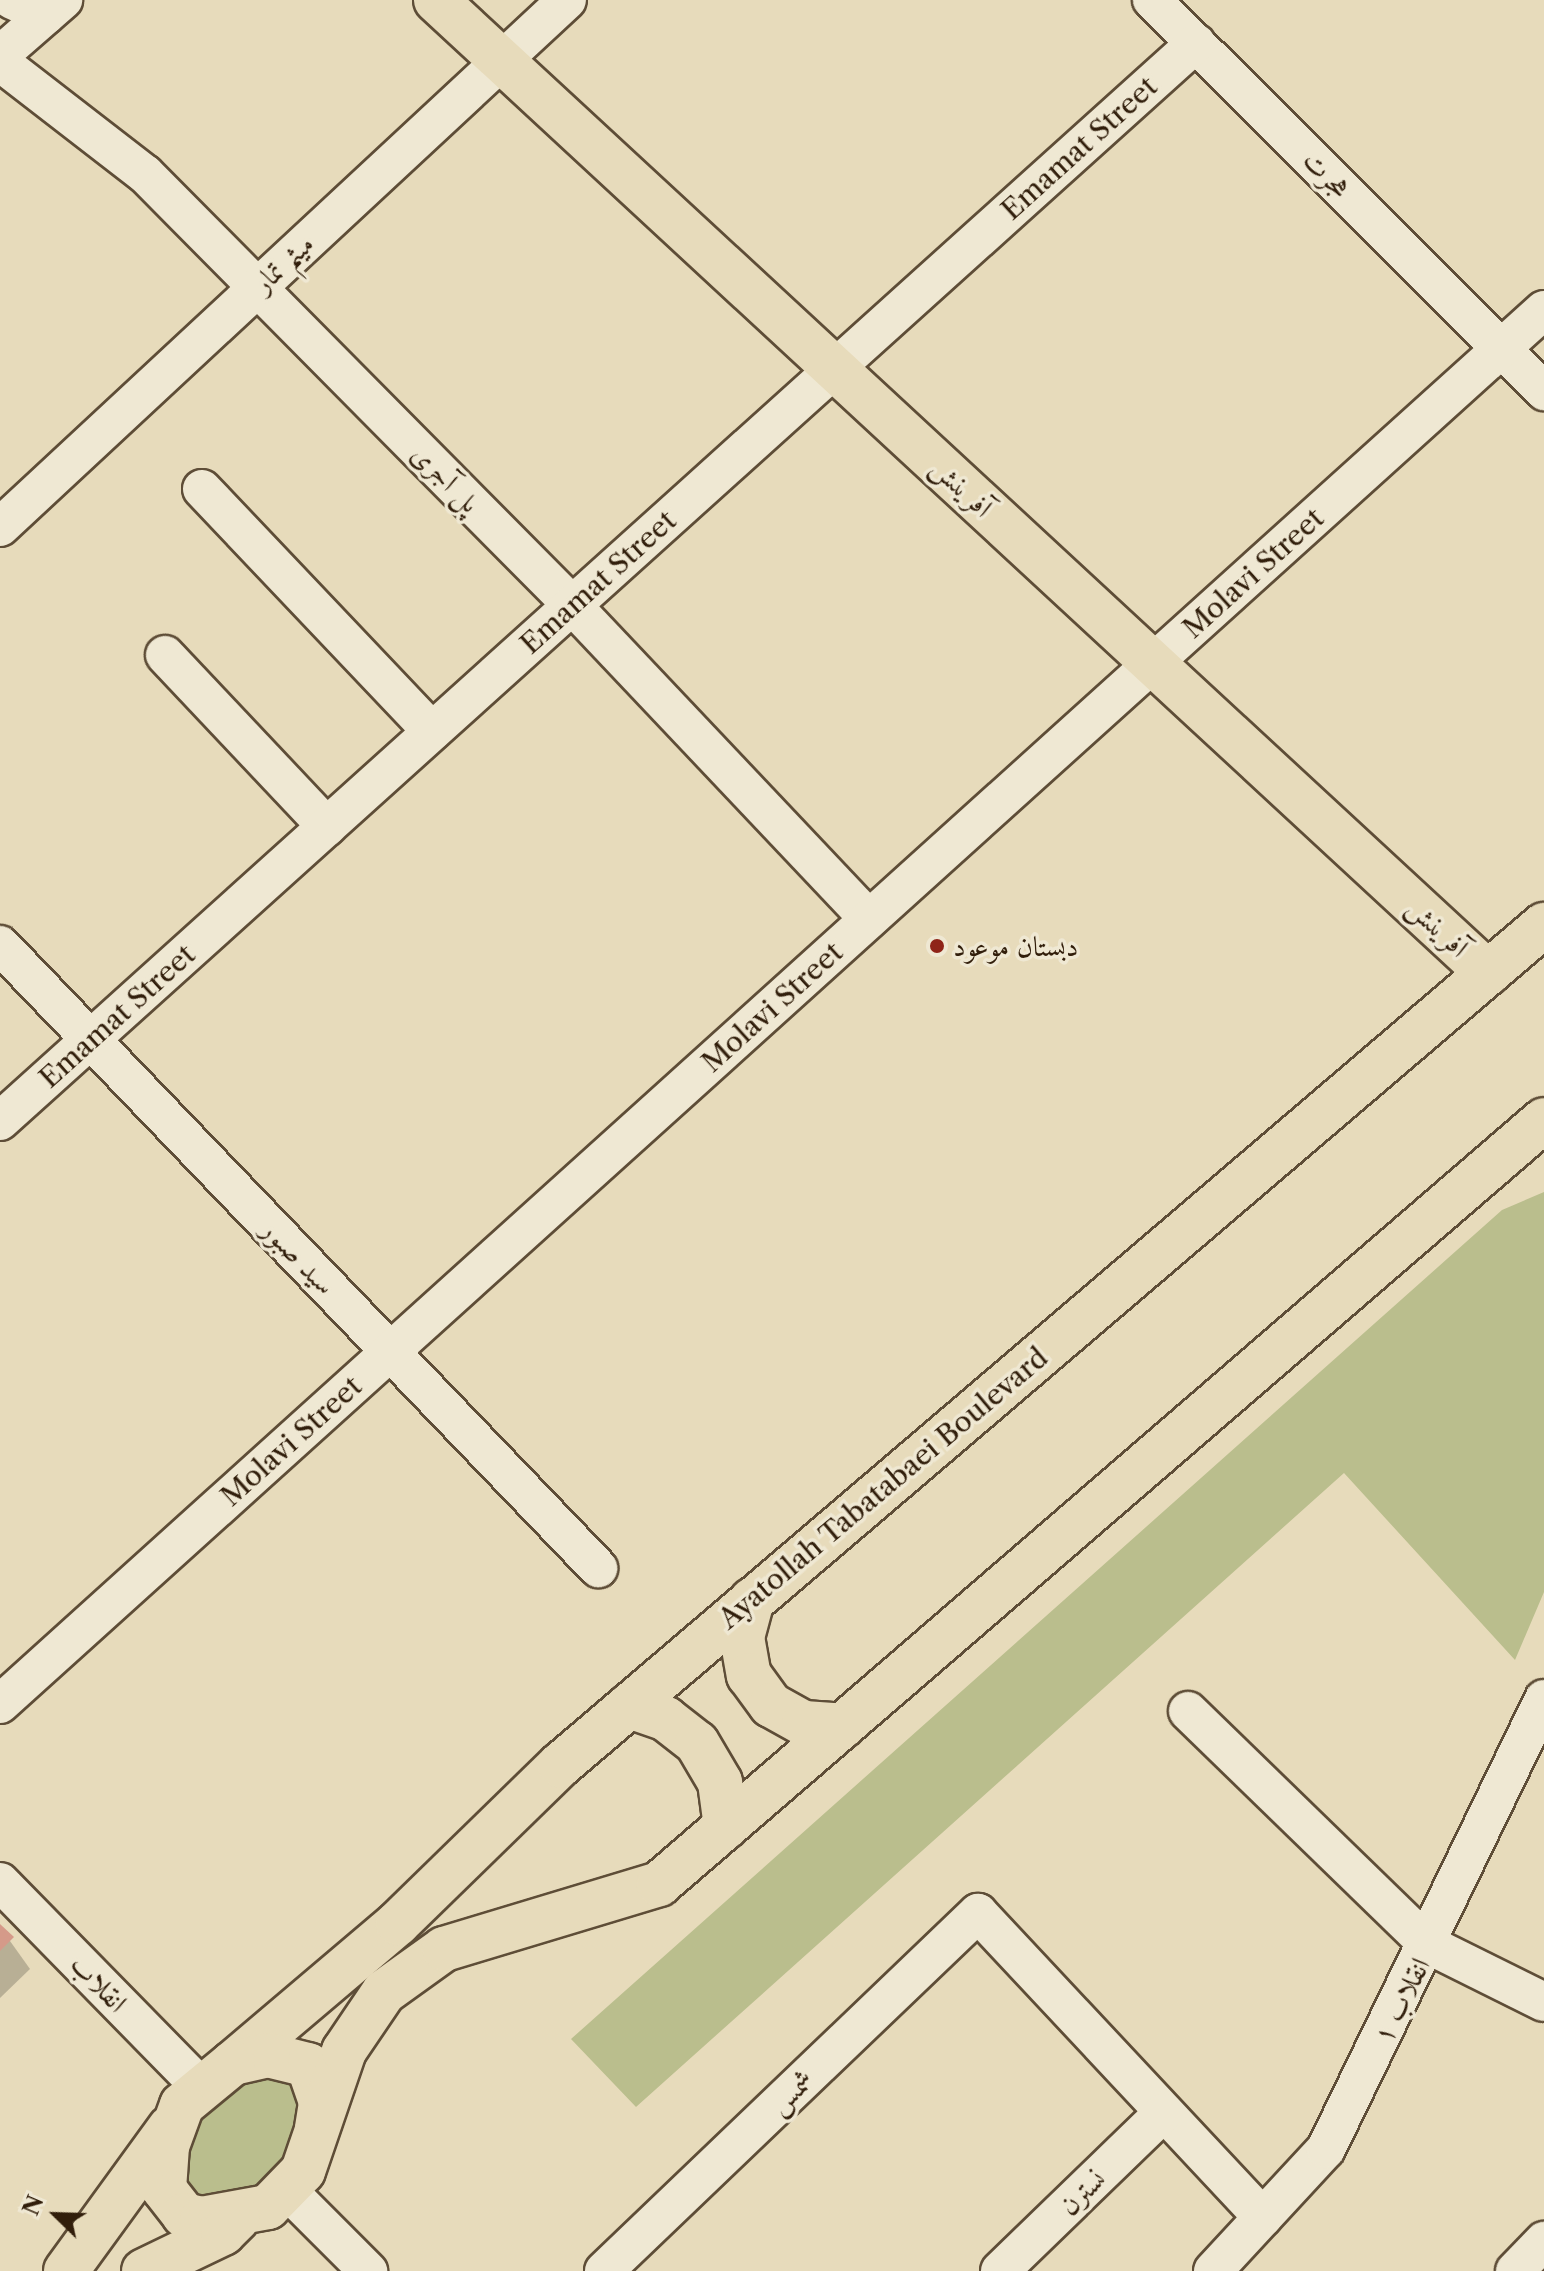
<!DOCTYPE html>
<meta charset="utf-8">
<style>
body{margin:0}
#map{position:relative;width:1544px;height:2271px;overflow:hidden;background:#e7dbbb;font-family:"Libre Caslon Text",Amiri,serif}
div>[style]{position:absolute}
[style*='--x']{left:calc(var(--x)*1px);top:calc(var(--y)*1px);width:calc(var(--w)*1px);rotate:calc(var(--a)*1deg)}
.green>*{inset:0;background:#babe8d}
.shadow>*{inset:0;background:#0003}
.building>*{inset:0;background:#d59a89}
.roads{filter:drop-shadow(2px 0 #5e4d37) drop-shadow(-2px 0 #5e4d37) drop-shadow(0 2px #5e4d37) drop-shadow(0 -2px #5e4d37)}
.minor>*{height:38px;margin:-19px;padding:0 19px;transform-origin:19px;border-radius:19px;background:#efe8d3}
.major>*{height:44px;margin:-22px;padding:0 22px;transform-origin:22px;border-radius:22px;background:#e7dbbb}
.dots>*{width:22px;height:22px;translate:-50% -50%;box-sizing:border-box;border:4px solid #efe8d3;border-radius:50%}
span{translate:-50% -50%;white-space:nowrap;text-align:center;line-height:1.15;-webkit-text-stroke:7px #efe8d3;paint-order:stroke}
.street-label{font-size:28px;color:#311e0b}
.poi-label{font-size:28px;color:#311e0b}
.left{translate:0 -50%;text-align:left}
.north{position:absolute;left:16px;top:2175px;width:80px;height:80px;-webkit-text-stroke:6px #efe8d3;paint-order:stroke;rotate:293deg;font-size:22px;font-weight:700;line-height:32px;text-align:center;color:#311e0b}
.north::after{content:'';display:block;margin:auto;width:28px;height:36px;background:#311e0b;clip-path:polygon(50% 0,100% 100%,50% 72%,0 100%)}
</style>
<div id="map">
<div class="green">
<i style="clip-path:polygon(1544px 1192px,1544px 1592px,1515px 1660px,1344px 1473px,636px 2107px,571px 2039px,1502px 1210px)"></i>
<i style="clip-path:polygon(252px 2072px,303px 2086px,297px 2147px,260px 2195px,191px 2201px,178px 2167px,187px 2128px)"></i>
</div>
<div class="shadow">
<i style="clip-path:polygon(0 1927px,30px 1969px,0 1998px)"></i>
</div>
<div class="building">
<i style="clip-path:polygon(0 1924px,14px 1937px,0 1951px)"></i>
</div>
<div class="roads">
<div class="minor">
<i style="--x:12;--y:0;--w:37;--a:24"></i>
<i style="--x:1152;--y:0;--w:554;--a:44.93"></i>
<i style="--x:0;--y:55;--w:84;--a:-41.1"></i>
<i style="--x:0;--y:62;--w:183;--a:37.7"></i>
<i style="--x:145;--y:174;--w:607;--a:45.27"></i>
<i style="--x:572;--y:605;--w:432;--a:46.6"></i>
<i style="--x:202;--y:489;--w:334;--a:46.5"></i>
<i style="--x:0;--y:527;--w:774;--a:-42.91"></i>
<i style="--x:165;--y:655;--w:236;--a:46.7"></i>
<i style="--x:0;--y:945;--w:864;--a:46.17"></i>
<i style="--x:0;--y:1121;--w:1610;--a:-42.03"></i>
<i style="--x:0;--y:1704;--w:2080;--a:-42.08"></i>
<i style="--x:1188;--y:1711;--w:336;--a:44.2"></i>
<i style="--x:1429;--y:1945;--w:128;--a:26.4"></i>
<i style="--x:0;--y:1882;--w:284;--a:45.6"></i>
<i style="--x:287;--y:2190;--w:115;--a:45"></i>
<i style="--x:604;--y:2271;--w:518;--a:-43.75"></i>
<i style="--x:978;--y:1913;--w:417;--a:46.9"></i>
<i style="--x:1000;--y:2271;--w:228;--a:-44.1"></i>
<i style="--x:1213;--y:2271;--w:166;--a:-47.2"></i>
<i style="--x:1326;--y:2149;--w:500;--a:-64.15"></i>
<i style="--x:1515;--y:2271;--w:42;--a:-46"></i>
</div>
<div class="major">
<i style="--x:436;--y:0;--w:1433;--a:42.77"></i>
<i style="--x:752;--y:1600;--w:38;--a:105"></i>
<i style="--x:742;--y:1637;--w:39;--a:80"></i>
<i style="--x:749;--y:1675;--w:37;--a:54"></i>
<i style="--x:771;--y:1705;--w:38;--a:29"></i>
<i style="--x:804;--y:1723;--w:39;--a:4"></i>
<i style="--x:629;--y:1706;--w:39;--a:19"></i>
<i style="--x:666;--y:1719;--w:39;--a:38"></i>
<i style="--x:697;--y:1743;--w:45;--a:59.5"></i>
<i style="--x:720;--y:1782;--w:45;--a:82.4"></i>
<i style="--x:233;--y:2063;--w:216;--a:-40.3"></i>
<i style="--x:398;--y:1923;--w:226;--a:-44.3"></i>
<i style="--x:560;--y:1765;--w:1294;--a:-40.49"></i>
<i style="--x:317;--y:2128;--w:26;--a:-81"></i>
<i style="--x:321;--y:2102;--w:39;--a:-109"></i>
<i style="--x:308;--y:2065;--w:41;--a:-166"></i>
<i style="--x:268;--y:2055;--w:36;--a:167"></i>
<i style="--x:233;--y:2063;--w:66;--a:140.5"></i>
<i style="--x:182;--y:2105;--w:44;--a:110.1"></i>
<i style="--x:167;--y:2146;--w:43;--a:94"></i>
<i style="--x:164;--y:2189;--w:33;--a:52"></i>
<i style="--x:184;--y:2215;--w:18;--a:13"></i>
<i style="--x:202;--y:2219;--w:67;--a:-10.3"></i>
<i style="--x:268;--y:2207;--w:50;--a:-45.8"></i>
<i style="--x:303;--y:2171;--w:127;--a:-71.1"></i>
<i style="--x:344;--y:2051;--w:71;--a:-55.9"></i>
<i style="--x:384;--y:1992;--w:74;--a:-35.6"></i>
<i style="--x:444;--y:1949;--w:225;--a:-16.8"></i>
<i style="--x:659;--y:1884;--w:1169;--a:-40.8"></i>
<i style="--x:66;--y:2271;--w:177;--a:-54"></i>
<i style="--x:144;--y:2271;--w:88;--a:-25.7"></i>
<i style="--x:223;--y:2233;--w:21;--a:-45"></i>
</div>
</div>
<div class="dots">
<i style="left:937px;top:946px;background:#8f2418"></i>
</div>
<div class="street-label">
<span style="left:1079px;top:148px;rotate:-42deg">Emamat Street</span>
<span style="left:1327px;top:174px;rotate:45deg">هجرت</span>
<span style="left:283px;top:263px;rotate:-43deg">میثم تمار</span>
<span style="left:446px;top:478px;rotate:45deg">پل آجری</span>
<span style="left:962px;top:487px;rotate:43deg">آفرینش</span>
<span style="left:1253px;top:573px;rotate:-42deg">Molavi Street</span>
<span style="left:598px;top:582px;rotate:-42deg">Emamat Street</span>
<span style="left:1438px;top:927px;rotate:43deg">آفرینش</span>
<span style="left:772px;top:1007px;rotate:-42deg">Molavi Street</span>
<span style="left:117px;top:1016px;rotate:-42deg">Emamat Street</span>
<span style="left:299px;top:1257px;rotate:46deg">سید صبور</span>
<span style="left:291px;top:1441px;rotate:-42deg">Molavi Street</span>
<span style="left:883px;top:1488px;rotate:-40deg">Ayatollah Tabatabaei Boulevard</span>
<span style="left:99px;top:1983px;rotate:46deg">انقلاب</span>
<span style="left:1401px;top:2000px;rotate:-63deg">انقلاب ۱</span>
<span style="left:791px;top:2092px;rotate:-44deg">شمس</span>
<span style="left:1082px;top:2192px;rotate:-44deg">نسترن</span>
</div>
<div class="poi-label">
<span class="left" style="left:953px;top:946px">دبستان موعود</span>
</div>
<div class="north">N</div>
</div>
